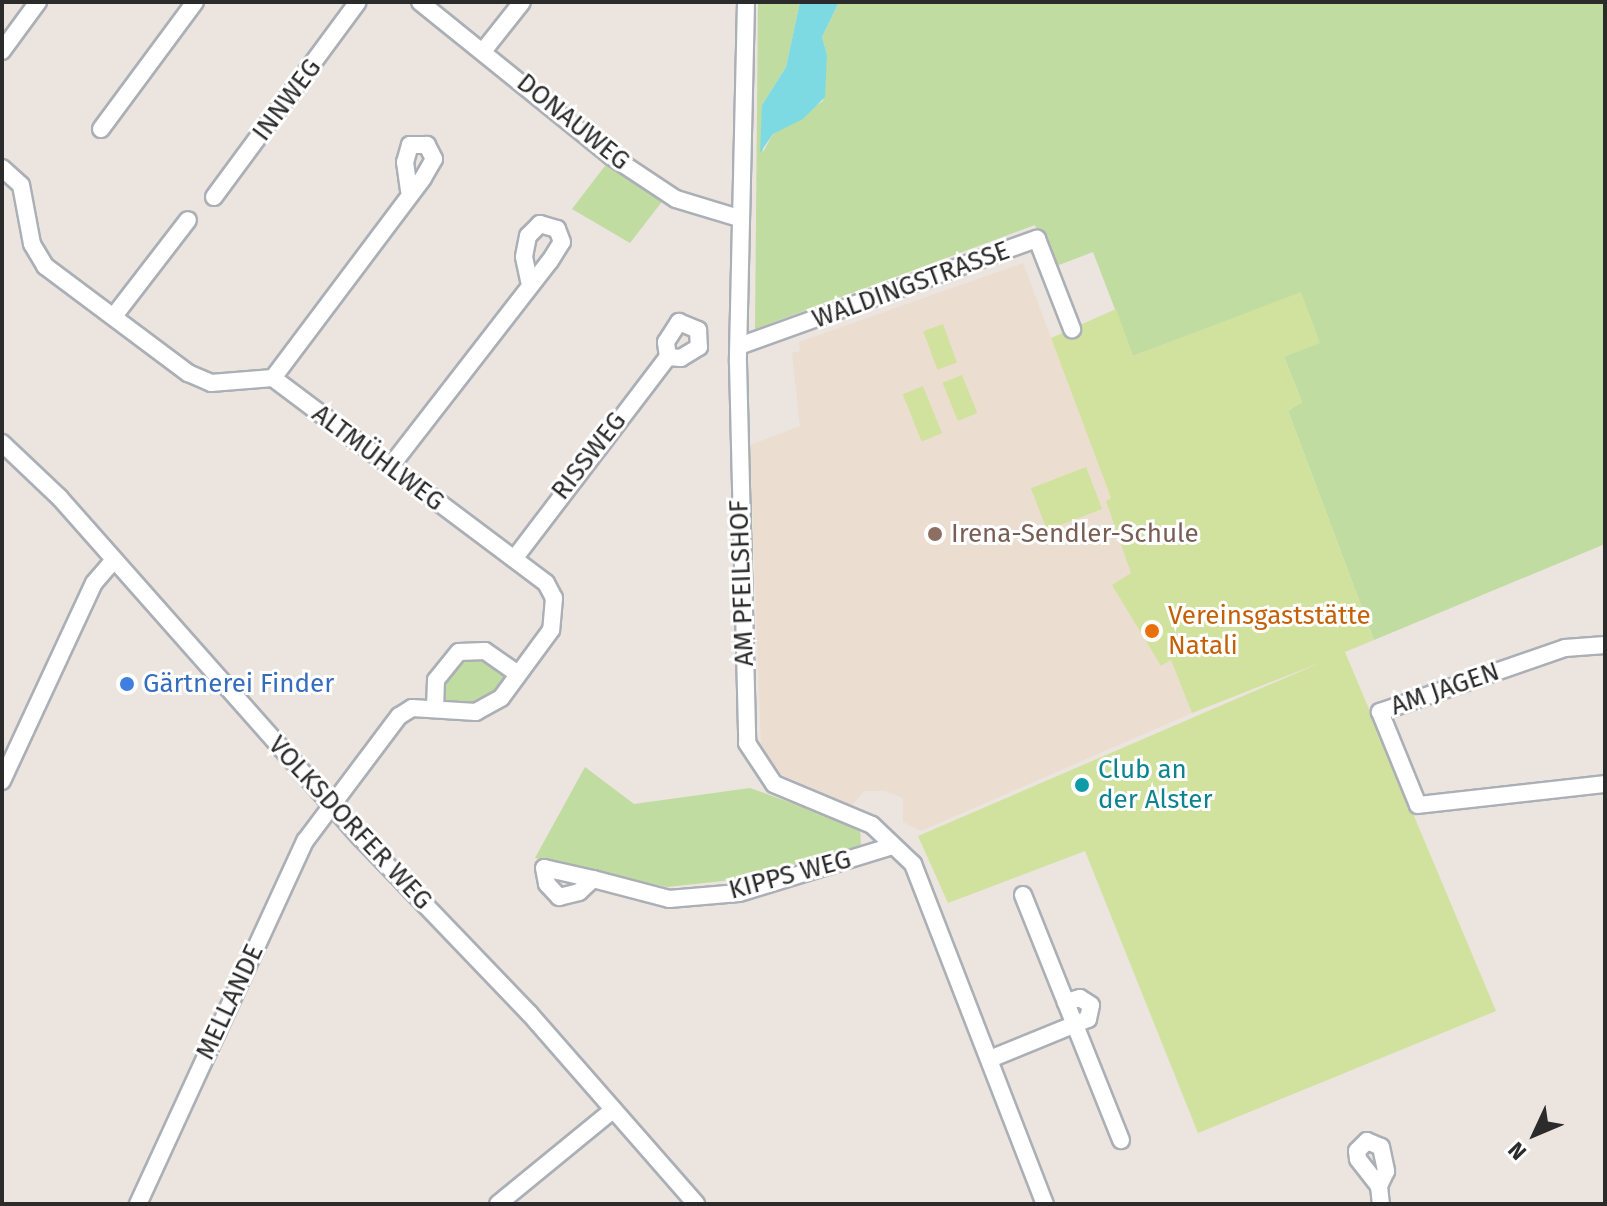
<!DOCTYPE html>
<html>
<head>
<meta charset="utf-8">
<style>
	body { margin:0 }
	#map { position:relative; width:1607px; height:1206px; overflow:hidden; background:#ebe4df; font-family:"Fira Sans",sans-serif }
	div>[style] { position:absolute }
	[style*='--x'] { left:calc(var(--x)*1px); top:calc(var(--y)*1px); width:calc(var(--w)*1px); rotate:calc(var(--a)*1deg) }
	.education>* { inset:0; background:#ebded0 }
	.green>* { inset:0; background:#c0dca1 }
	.pitch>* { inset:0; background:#d1e29e; transform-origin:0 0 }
	.water>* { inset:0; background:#7ddae3 }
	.roads { filter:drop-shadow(2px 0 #abafb6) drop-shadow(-2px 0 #abafb6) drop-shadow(0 2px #abafb6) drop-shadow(0 -2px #abafb6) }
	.minor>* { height:16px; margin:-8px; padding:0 8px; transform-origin:8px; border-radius:8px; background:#fff }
	.dots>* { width:22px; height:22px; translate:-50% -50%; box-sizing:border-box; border:4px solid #fff; border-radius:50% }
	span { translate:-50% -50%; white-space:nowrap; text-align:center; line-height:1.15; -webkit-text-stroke:6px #fff; paint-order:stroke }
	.street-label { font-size:26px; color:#2b2b2b }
	.education-label { font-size:26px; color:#785e54 }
	.left { translate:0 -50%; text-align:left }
	.food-label { font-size:26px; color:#c56008 }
	.shop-label { font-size:26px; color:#366cbe }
	.culture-label { font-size:26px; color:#0d838f }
	.frame { position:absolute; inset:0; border:4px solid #2b2b2b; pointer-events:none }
	.north { position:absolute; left:1495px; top:1094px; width:80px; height:80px; -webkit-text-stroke:6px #fff; paint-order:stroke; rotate:226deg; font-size:22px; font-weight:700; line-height:32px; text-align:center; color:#2b2b2b }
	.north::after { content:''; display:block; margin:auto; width:28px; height:36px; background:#2b2b2b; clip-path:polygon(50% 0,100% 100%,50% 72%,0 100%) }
</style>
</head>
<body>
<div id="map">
	<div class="education">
		<i style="clip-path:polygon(1023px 263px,1111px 498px,1132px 574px,1113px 585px,1161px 666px,1171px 660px,1192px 713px,921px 831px,903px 822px,903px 798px,885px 791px,864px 791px,851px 806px,780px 774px,761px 747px,750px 445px,800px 426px,792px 353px,800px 351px,799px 342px)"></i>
	</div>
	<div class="green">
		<i style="clip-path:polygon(758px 2px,800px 2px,786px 67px,762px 105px,763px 152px,773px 134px,823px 101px,827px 55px,822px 37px,839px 2px,1605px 2px,1605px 544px,1374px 640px,1288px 411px,1302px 402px,1284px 357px,1301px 293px,1133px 356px,1093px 252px,1051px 268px,1035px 225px,755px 329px)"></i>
		<i style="clip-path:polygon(608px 162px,664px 199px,630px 243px,572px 209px)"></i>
		<i style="clip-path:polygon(478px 656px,509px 678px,479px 703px,441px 702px,442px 682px,461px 658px)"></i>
		<i style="clip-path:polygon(585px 767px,634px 804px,750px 788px,860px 828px,861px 847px,741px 879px,667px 887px,535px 858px)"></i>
	</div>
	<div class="pitch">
		<i style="clip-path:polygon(1301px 292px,1320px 343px,1284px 357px,1302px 402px,1288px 411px,1374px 640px,1345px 652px,1496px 1011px,1198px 1133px,1085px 851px,948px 903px,918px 836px,1322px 662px,1192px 713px,1171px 660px,1161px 666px,1112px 585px,1131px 573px,1106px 501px,1111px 498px,1051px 338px,1116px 309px,1133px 356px)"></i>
		<i style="left:943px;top:324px;width:41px;height:21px;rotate:70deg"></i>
		<i style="left:962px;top:375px;width:41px;height:21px;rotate:68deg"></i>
		<i style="left:923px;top:386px;width:51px;height:22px;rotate:68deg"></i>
		<i style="left:1086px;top:467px;width:45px;height:59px;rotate:69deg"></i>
	</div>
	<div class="water">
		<i style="clip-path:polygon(800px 2px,839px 2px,822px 37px,827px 55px,825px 97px,803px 119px,773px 134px,760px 153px,762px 105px,786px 67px)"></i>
	</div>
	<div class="roads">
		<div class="minor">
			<i style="--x:420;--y:2;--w:245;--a:38.9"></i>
			<i style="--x:611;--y:156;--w:78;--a:33.5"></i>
			<i style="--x:676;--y:199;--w:66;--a:16.8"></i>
			<i style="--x:746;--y:2;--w:361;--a:91.3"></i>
			<i style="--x:738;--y:363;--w:380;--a:88.6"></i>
			<i style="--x:747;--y:743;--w:49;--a:56.6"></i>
			<i style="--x:774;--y:784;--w:106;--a:22.7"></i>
			<i style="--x:872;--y:825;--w:57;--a:43.6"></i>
			<i style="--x:913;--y:864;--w:365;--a:68.8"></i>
			<i style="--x:484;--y:50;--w:61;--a:-51.6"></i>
			<i style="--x:2;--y:51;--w:61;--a:-53.7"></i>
			<i style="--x:101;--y:129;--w:158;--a:-53.5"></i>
			<i style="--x:2;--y:168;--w:25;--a:42"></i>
			<i style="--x:21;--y:185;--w:60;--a:79.4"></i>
			<i style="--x:32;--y:244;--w:26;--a:59"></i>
			<i style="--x:45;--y:266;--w:179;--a:36.8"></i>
			<i style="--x:188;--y:373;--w:25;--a:23"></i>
			<i style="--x:211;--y:383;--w:62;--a:-4.6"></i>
			<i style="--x:273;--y:378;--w:341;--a:36.9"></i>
			<i style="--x:546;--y:583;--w:17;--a:62"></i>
			<i style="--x:554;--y:598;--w:32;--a:95"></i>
			<i style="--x:551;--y:630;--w:84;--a:126.3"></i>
			<i style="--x:501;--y:698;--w:29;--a:151"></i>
			<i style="--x:476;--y:712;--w:64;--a:-176.4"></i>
			<i style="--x:412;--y:708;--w:15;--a:148"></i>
			<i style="--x:399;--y:716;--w:156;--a:126.9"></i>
			<i style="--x:305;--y:841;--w:400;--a:114.7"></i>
			<i style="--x:214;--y:197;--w:242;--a:-53.6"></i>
			<i style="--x:114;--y:316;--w:121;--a:-52.4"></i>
			<i style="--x:739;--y:346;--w:317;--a:-19.8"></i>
			<i style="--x:1037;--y:239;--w:97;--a:68.7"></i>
			<i style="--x:273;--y:378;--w:250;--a:-53.1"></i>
			<i style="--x:423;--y:178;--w:22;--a:-60"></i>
			<i style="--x:434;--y:159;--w:16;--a:-117"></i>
			<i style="--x:427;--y:145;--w:17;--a:180"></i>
			<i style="--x:410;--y:145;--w:18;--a:106"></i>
			<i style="--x:405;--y:162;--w:29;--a:82"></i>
			<i style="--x:2;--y:443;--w:79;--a:43.5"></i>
			<i style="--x:59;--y:497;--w:456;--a:48.5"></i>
			<i style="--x:361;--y:838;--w:243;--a:46.2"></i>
			<i style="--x:529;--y:1013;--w:254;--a:48.8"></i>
			<i style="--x:390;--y:467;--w:261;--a:-52.2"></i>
			<i style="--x:550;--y:261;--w:22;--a:-58"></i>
			<i style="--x:562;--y:242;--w:14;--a:-111"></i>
			<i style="--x:557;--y:229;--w:18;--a:-164"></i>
			<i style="--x:540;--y:224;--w:17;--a:135"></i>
			<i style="--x:528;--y:236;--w:21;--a:101"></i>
			<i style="--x:524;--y:257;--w:25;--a:78"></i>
			<i style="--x:514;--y:559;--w:254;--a:-52.7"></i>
			<i style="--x:668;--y:357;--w:15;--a:-98"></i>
			<i style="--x:666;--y:342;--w:24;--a:-57"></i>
			<i style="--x:679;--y:322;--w:21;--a:23"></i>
			<i style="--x:698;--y:330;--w:17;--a:87"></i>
			<i style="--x:699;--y:347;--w:21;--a:149"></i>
			<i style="--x:681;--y:358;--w:13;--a:-176"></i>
			<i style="--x:1605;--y:645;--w:40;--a:175.7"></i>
			<i style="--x:1565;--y:648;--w:196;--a:160.9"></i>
			<i style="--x:1380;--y:712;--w:100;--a:67.8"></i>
			<i style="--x:1418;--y:805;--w:188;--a:-6.4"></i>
			<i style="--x:435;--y:709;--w:29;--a:-88"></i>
			<i style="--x:436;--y:680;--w:36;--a:-51"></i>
			<i style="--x:459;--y:652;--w:26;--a:-2"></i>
			<i style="--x:485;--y:651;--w:40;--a:34.9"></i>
			<i style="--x:2;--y:781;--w:218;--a:-65.1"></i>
			<i style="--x:94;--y:583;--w:30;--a:-49"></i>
			<i style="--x:593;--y:879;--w:50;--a:-167.3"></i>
			<i style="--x:544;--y:868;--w:16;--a:79"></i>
			<i style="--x:547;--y:884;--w:18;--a:47"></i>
			<i style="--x:559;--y:897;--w:21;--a:-14"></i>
			<i style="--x:579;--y:892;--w:19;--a:-43"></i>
			<i style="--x:593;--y:879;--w:79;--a:14.7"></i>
			<i style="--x:669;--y:899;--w:70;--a:-4.9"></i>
			<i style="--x:739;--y:893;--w:161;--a:-17"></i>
			<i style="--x:1023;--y:895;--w:264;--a:68.2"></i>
			<i style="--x:990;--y:1059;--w:106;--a:-22.2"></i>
			<i style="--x:1088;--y:1019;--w:14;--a:-78"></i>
			<i style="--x:1091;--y:1005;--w:13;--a:-148"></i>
			<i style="--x:1080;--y:998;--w:15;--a:164"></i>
			<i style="--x:1379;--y:1186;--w:34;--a:-128"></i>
			<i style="--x:1358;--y:1159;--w:8;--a:-97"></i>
			<i style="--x:1357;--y:1151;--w:14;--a:-45"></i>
			<i style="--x:1367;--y:1141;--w:15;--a:23"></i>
			<i style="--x:1381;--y:1147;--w:25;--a:78"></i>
			<i style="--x:1386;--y:1171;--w:17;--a:115"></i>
			<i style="--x:1379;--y:1186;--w:18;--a:84"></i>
			<i style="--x:498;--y:1204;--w:149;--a:-39.3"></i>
		</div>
	</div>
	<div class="dots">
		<i style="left:935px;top:534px;background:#8d6e63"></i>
		<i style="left:1152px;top:631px;background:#e8710a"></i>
		<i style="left:127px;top:684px;background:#3f7fe0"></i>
		<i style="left:1082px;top:785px;background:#0f9aa8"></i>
	</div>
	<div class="street-label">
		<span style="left:287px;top:100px;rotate:-53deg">INNWEG</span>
		<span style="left:573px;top:122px;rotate:39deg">DONAUWEG</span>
		<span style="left:911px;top:285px;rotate:-20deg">WALDINGSTRASSE</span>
		<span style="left:589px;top:456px;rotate:-52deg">RISSWEG</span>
		<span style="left:378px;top:458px;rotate:37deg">ALTMÜHLWEG</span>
		<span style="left:742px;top:583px;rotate:-92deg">AM PFEILSHOF</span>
		<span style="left:1445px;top:689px;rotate:-19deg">AM JAGEN</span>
		<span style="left:350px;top:823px;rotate:47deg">VOLKSDORFER WEG</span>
		<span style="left:790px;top:875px;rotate:-15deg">KIPPS WEG</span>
		<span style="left:230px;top:1002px;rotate:-65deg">MELLANDE</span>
	</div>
	<div class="education-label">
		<span class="left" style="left:951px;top:534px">Irena-Sendler-Schule</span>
	</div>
	<div class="food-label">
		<span class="left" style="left:1168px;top:631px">Vereinsgaststätte<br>Natali</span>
	</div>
	<div class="shop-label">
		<span class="left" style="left:143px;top:684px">Gärtnerei Finder</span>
	</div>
	<div class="culture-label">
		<span class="left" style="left:1098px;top:785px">Club an<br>der Alster</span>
	</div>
	<div class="frame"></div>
	<div class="north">N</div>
</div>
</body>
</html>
